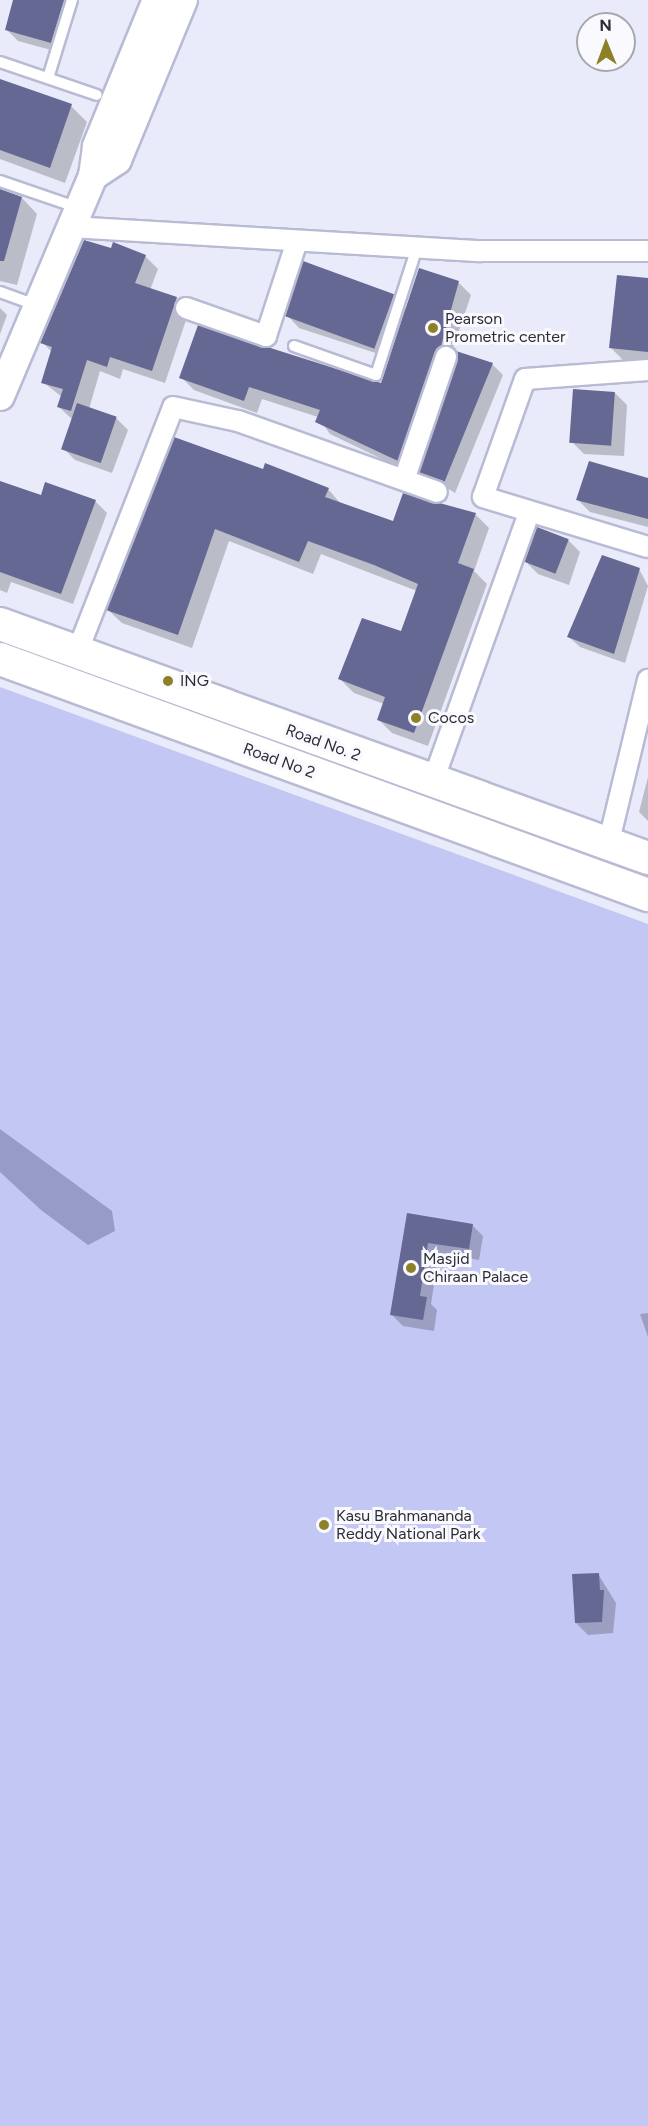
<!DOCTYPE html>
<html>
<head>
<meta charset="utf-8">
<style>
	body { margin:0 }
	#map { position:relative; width:648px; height:2126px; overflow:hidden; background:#e9ebfb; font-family:Figtree,sans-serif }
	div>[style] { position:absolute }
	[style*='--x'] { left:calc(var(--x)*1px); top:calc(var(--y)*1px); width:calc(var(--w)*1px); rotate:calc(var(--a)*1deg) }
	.green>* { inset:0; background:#c3c7f3 }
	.water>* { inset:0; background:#979bc8 }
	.shadow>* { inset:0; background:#0003 }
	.building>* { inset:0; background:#656892; transform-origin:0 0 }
	.roads { filter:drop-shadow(2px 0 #b8bbd3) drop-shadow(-2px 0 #b8bbd3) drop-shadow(0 2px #b8bbd3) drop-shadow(0 -2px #b8bbd3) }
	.lane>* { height:10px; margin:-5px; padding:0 5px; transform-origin:5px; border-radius:5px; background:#fff }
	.street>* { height:20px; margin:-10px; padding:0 10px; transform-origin:10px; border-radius:10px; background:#fff }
	.secondary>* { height:28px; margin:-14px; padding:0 14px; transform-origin:14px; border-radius:14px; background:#fff }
	.primary>* { height:32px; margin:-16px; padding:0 16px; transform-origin:16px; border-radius:16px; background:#fff }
	.dots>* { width:16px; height:16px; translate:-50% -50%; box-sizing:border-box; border:3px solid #f9f9fe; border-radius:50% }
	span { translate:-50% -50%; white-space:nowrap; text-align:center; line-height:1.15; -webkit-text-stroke:6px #f9f9fe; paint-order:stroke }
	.poi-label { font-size:16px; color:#2b2c35 }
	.left { translate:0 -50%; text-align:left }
	.street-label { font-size:16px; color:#2b2c35 }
	.north { position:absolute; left:576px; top:12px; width:60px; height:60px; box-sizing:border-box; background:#f9f9fe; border:2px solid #a7a7ae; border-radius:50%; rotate:359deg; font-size:16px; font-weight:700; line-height:24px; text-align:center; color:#2b2c35 }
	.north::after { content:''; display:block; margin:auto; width:21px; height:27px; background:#8d8027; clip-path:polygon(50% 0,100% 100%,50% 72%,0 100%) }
</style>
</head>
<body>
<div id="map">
	<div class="green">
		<i style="clip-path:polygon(0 687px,648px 924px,648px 2126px,0 2126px)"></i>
	</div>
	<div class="water">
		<i style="clip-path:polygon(0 1129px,112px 1211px,115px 1231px,88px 1245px,41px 1210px,0 1172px)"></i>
	</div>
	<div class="shadow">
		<i style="clip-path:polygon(15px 0,74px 0,77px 8px,62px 53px,18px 41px,7px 30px)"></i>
		<i style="clip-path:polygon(0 80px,71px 106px,87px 122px,65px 183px,0 159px)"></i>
		<i style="clip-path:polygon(0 191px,22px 198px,37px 214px,17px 285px,0 281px)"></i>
		<i style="clip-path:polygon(112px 250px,145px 256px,158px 269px,150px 290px,176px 298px,189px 311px,165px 383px,123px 369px,120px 379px,100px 371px,89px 409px,116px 418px,128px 430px,112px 473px,75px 460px,63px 448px,73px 420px,59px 407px,62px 397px,43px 382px,52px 352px,42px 342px)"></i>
		<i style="clip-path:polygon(648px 280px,648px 366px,627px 364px,611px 348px)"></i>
		<i style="clip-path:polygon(458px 282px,471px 295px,411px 473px,330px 434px,318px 417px,262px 399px,257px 413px,194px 390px,181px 377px,382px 385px,391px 358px,299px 328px,287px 315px,393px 296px,407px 310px)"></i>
		<i style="clip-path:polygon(0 308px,7px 315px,0 334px)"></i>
		<i style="clip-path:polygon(492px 364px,503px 375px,455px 493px,421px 472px)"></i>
		<i style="clip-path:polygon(615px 393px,627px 405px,624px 456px,584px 454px,572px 442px)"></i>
		<i style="clip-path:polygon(264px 471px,328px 489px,341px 504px,394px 523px,404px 495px,476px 515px,489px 528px,474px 571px,487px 584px,428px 746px,392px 733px,379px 720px,384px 704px,354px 693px,340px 679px,402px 633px,417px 591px,321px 554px,313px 574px,229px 541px,192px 648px,122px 623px,108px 610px)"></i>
		<i style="clip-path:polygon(648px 480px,648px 527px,590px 512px,578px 500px)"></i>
		<i style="clip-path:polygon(0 482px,42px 497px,46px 484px,96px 502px,107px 513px,73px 604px,11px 582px,7px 593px,0 590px)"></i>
		<i style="clip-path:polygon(568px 540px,580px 552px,569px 585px,538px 574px,526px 562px)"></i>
		<i style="clip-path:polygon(639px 569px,648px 586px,625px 663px,580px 647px,569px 637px)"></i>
		<i style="clip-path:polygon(648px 777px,648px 821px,639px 812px)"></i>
		<i style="clip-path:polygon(408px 1215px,472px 1225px,483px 1236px,479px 1260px,439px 1253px,431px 1304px,437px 1310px,434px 1331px,403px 1326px,392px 1315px)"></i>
		<i style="clip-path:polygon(648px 1313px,648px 1337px,640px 1314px)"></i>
		<i style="clip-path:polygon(598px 1574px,616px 1603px,613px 1633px,588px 1635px,576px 1623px)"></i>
	</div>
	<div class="building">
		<i style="clip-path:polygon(13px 0,64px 0,51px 43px,5px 30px)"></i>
		<i style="clip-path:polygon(0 79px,72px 104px,50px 168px,0 150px)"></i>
		<i style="clip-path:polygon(0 189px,22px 197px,4px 261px,0 261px)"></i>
		<i style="clip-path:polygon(84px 240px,111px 248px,113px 242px,146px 255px,135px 283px,177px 297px,152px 371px,110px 357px,107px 367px,87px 360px,71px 411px,57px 407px,63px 389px,41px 383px,52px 347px,40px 343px)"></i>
		<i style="left:303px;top:261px;width:97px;height:58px;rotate:20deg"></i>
		<i style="clip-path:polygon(419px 268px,459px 281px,441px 346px,398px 461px,315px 422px,320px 410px,249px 387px,244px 401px,179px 378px,198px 325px,381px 383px)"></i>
		<i style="clip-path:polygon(617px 275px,648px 278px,648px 352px,609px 348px)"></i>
		<i style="clip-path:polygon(456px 351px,493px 363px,444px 483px,419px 473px)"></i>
		<i style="left:573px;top:389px;width:42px;height:54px;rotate:4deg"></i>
		<i style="left:77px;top:403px;width:42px;height:49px;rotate:19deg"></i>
		<i style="clip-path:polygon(174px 437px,263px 469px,265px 463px,329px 488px,325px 497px,393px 521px,403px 493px,476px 513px,458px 563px,474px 569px,414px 733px,377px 720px,385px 697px,338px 679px,362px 618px,401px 631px,418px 584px,374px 565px,308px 541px,299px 562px,215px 529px,178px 635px,106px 610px)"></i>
		<i style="clip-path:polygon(589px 461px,648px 478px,648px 519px,576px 500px)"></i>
		<i style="clip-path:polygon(0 481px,41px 495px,45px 482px,96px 500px,61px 594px,0 572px)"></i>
		<i style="left:537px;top:527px;width:34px;height:37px;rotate:21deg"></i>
		<i style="clip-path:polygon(602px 555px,640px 568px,614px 654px,567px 637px)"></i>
		<i style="clip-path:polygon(407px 1213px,473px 1224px,469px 1249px,428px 1243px,420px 1296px,427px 1297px,423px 1320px,390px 1315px)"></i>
		<i style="clip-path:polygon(599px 1573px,600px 1590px,604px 1590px,602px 1622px,575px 1623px,572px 1574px)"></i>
	</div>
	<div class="roads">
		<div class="lane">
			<i style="--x:0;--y:62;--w:102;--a:18.8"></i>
			<i style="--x:48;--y:78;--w:82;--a:-72.9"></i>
			<i style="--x:0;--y:181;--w:83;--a:18.9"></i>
			<i style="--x:0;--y:292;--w:38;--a:20"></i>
			<i style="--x:294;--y:346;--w:87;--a:19.5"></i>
			<i style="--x:376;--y:375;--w:134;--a:-72.2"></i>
		</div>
		<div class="street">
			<i style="--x:71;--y:227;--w:410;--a:3.4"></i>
			<i style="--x:480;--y:251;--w:168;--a:0"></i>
			<i style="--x:186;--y:308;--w:85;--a:19.3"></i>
			<i style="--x:266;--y:336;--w:100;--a:-71.9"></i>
			<i style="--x:648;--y:370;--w:123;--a:175.8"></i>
			<i style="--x:525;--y:379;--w:125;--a:109.6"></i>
			<i style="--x:483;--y:497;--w:172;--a:16.9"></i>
			<i style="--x:405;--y:477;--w:127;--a:-71.1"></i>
			<i style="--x:76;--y:655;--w:266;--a:-68.6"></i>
			<i style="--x:173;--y:407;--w:66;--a:12.2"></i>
			<i style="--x:238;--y:421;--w:211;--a:19.6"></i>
			<i style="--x:433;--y:781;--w:285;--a:-70.3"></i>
			<i style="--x:608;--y:845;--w:170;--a:-76.4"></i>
		</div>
		<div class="secondary">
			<i style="--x:93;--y:176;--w:29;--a:-34"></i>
			<i style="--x:117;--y:160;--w:173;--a:-67.6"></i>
			<i style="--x:0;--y:396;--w:239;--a:-67.1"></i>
			<i style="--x:93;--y:176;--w:30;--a:-82"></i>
			<i style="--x:97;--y:146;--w:158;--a:-67.7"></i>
		</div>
		<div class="primary">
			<i style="--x:0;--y:624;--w:689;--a:19.86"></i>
			<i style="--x:0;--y:659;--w:690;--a:20.01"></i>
		</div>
	</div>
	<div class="dots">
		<i style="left:433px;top:328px;background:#8d8027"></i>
		<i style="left:168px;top:681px;background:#8d8027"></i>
		<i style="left:416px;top:718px;background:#8d8027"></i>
		<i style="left:411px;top:1268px;background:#8d8027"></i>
		<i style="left:324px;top:1525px;background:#8d8027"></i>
	</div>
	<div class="poi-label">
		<span class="left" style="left:445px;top:328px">Pearson<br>Prometric center</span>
		<span class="left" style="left:180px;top:681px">ING</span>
		<span class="left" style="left:428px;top:718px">Cocos</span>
		<span class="left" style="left:423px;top:1268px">Masjid<br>Chiraan Palace</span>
		<span class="left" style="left:336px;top:1525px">Kasu Brahmananda<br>Reddy National Park</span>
	</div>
	<div class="street-label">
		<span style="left:323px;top:743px;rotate:20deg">Road No. 2</span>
		<span style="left:279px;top:761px;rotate:20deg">Road No 2</span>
	</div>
	<div class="north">N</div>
</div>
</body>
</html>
